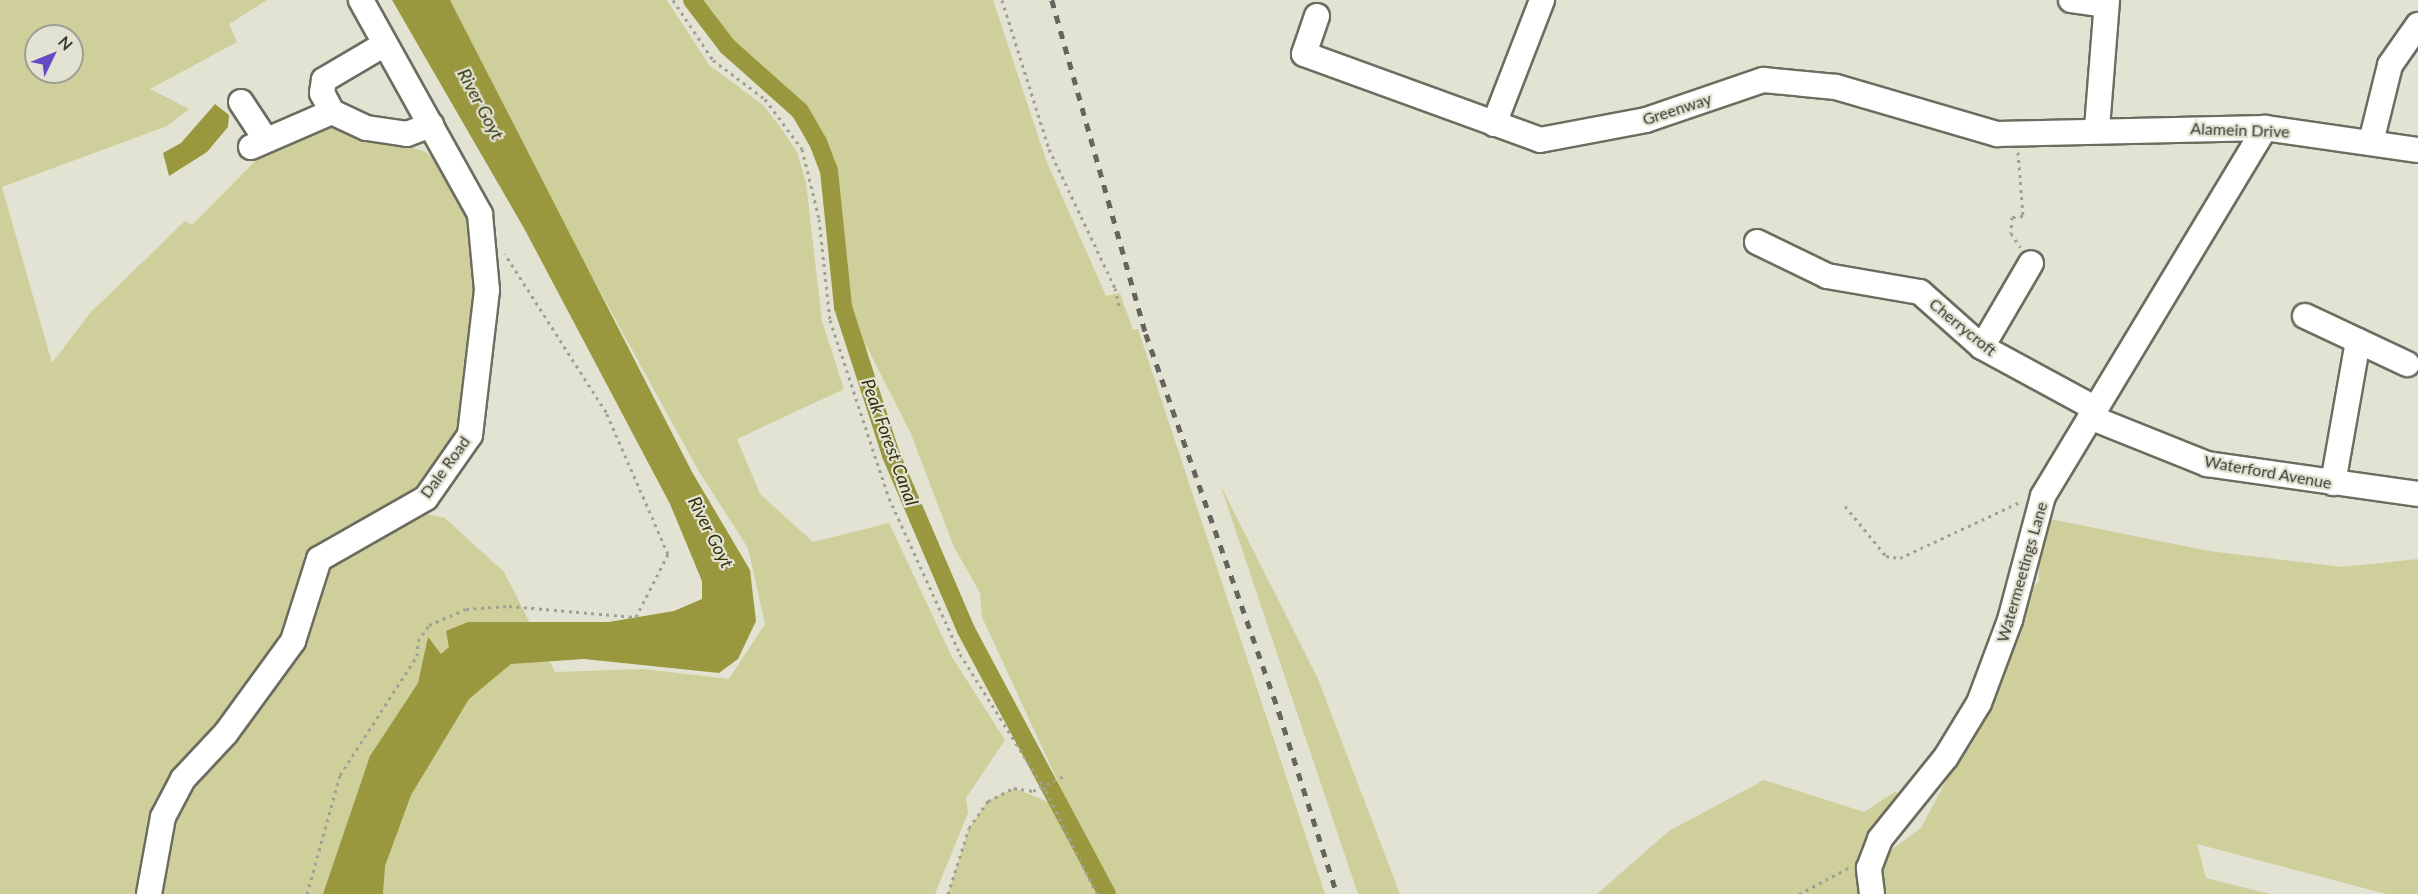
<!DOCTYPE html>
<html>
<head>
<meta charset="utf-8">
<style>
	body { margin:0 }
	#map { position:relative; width:2418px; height:894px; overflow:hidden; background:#e3e3d3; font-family:Lato,sans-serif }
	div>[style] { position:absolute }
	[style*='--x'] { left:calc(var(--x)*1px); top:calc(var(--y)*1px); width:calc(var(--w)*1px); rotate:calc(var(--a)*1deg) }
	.green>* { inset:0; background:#cecf9b }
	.water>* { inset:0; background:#9a983e }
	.canal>* { height:18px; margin:-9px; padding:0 9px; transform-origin:9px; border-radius:9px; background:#9a983e }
	.path>* { height:3px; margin-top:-1.5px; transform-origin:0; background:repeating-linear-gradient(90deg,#a0a094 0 3px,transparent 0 7.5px) }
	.roads { filter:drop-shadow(2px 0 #6c6d5f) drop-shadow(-2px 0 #6c6d5f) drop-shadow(0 2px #6c6d5f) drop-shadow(0 -2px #6c6d5f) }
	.minor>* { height:24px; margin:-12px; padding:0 12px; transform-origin:12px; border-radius:12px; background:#fff }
	.rail>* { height:4.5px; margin-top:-2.25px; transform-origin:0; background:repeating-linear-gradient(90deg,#65655d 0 8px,transparent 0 16px) }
	.path-bridge>* { height:3px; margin-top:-1.5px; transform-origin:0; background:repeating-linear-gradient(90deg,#a0a094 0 3px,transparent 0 7.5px) }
	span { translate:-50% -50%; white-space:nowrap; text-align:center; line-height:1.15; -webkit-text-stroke:4.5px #e3e3d3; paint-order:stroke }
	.street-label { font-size:16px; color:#393933 }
	.water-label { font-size:18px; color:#33320b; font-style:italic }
	.north { position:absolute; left:24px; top:24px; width:60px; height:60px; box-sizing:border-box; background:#e3e3d3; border:2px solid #9f9f93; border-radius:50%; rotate:47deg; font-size:16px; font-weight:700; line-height:24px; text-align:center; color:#393933 }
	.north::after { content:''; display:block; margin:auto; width:21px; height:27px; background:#644ac3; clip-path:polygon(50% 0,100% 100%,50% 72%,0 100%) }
</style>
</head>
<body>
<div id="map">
	<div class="green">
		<i style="clip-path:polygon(evenodd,0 0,267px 0,229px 24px,237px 42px,150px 89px,189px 109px,167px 126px,2px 187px,52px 363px,90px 313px,185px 221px,192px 225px,267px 149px,330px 122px,426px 152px,444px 169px,470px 216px,479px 251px,462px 434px,418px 494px,303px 556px,319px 559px,407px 510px,445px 518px,504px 572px,555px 672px,644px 669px,729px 679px,765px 624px,748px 548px,698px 470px,584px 262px,450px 0,667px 0,709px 65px,763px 105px,781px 128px,797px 152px,806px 183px,822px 321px,844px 389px,737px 439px,760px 494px,813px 542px,889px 523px,952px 657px,1005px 740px,966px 798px,968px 813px,935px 894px,0 894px,0 0,36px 36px,72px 36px,72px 72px,36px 72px,36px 36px)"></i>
		<i style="clip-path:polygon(692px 0,993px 0,1046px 160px,1106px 296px,1120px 293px,1133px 330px,1138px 329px,1325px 894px,948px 894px,969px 828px,988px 801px,1014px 788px,1060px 807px,1052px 786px,1059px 784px,982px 617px,980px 593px,954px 547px,911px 434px,867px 347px,855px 349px,843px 307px,829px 171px,818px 142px,800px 111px,727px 46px)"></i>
		<i style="clip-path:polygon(1220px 484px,1318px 679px,1400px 894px,1358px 894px)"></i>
		<i style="clip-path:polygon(2050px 519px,2209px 551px,2342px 567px,2418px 559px,2418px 894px,2386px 894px,2197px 844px,2206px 878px,2270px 894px,1881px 894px,1879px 867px,1884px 855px,1921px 828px,1991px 696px,2028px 594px,2039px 581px,2039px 545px)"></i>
		<i style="clip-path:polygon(1764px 780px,1864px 812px,1896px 791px,1904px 804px,1856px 859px,1861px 894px,1597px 894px,1669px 831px)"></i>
	</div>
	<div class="water">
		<i style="clip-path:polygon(392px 0,450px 0,692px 472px,750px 570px,756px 621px,738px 659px,719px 673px,584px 659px,511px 664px,469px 699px,411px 795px,385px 866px,383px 894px,323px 894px,370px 756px,418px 683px,428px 637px,441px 654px,449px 647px,446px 631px,468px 622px,609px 622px,674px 611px,702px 599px,702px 581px,670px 504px,525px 230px)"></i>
		<i style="clip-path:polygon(215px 104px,229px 115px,228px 127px,207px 152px,169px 176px,163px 153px,181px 143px)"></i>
	</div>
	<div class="canal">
		<i style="--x:692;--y:0;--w:58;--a:52.7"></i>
		<i style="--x:727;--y:46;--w:98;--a:41.7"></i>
		<i style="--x:800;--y:111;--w:36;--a:60"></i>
		<i style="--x:818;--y:142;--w:31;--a:69"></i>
		<i style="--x:829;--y:171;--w:137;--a:84.1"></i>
		<i style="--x:843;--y:307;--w:156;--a:72"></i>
		<i style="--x:891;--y:455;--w:190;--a:66.8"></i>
		<i style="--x:966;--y:630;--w:299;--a:61.9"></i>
	</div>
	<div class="path">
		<i style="--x:673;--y:0;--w:72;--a:56.3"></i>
		<i style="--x:713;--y:60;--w:65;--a:36.9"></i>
		<i style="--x:765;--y:99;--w:62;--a:53.5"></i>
		<i style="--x:802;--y:149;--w:72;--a:76.3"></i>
		<i style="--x:819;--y:219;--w:102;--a:83.8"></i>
		<i style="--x:830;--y:320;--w:188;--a:71.7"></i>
		<i style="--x:889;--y:498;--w:171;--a:65.5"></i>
		<i style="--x:960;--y:654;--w:162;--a:57.9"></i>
		<i style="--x:1046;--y:791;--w:115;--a:63.7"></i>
		<i style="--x:1002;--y:0;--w:156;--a:72.5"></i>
		<i style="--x:1049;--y:149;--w:154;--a:64.6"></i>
		<i style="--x:1115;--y:288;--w:23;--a:77"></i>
		<i style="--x:2018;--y:152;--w:64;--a:85.5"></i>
		<i style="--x:2023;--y:216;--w:11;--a:175"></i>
		<i style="--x:2012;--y:217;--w:16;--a:94"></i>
		<i style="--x:2011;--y:233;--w:17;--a:57"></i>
		<i style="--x:1845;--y:506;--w:65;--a:50.6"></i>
		<i style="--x:1886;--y:556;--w:14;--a:8"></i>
		<i style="--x:1900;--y:558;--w:132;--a:-25"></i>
		<i style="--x:307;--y:894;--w:123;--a:-74.5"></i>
		<i style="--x:340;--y:775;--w:142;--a:-57.1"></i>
		<i style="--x:417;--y:656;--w:15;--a:-86"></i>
		<i style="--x:418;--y:641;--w:19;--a:-55"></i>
		<i style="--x:429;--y:625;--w:40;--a:-23.4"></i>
		<i style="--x:466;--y:609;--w:43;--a:-4"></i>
		<i style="--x:509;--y:606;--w:127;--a:5"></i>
		<i style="--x:636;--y:617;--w:71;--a:-63.1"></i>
		<i style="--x:668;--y:554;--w:155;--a:-113.6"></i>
		<i style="--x:606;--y:412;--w:188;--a:-122.6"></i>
		<i style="--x:948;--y:894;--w:69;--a:-72.3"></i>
		<i style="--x:969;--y:828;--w:33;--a:-55"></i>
		<i style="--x:988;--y:801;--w:29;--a:-27"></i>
		<i style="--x:1014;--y:788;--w:19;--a:9"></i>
		<i style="--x:1799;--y:894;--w:58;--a:-27.9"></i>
	</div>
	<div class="roads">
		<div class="minor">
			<i style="--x:2071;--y:0;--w:35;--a:8"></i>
			<i style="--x:1317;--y:16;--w:40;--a:108.9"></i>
			<i style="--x:1304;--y:54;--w:251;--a:20"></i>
			<i style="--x:1540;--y:140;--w:108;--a:-10.7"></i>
			<i style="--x:1646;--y:120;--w:124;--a:-18.9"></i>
			<i style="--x:1763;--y:80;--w:73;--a:5.5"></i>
			<i style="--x:1836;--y:87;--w:168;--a:16.3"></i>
			<i style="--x:1997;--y:134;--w:268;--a:-1.3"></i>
			<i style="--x:2265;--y:128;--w:155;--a:8.2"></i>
			<i style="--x:385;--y:44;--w:71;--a:149.5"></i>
			<i style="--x:324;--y:80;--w:13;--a:99"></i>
			<i style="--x:322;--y:93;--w:21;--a:62"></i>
			<i style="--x:332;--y:112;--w:38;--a:25"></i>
			<i style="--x:367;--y:128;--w:40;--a:8.5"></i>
			<i style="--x:407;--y:134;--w:26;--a:-21"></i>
			<i style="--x:241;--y:102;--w:45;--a:56.7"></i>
			<i style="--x:1494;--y:124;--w:133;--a:-68.8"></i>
			<i style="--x:2097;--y:128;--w:128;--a:-85.5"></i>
			<i style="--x:2371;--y:142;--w:79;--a:-76.1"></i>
			<i style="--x:2390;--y:65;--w:49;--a:-55"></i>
			<i style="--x:251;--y:147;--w:88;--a:-23.4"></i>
			<i style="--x:1757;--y:242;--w:78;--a:25.9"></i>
			<i style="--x:1827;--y:276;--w:94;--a:9.8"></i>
			<i style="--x:1920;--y:292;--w:83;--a:41.6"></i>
			<i style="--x:1982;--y:347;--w:130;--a:28.5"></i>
			<i style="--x:2305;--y:316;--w:113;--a:25.2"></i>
			<i style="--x:1982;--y:347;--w:97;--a:-59.7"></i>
			<i style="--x:2090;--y:417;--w:126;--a:21.9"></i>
			<i style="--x:2207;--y:464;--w:213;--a:8.1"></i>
			<i style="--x:2333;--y:483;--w:144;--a:-80"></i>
			<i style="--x:149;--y:894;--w:78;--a:-79.7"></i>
			<i style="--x:163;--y:817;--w:43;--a:-62.2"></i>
			<i style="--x:183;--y:779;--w:63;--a:-46.9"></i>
			<i style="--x:226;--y:733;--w:114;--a:-53.9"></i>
			<i style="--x:293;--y:641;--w:86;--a:-72.4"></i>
			<i style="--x:319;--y:559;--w:123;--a:-29.7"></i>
			<i style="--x:426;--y:498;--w:77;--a:-55.1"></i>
			<i style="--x:470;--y:435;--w:146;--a:-83.3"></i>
			<i style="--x:487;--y:290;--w:76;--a:-95.3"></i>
			<i style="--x:480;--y:214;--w:245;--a:-119.1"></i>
			<i style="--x:1872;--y:894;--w:26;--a:-97"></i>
			<i style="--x:1869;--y:868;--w:31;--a:-69"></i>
			<i style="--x:1880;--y:839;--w:105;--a:-51.2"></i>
			<i style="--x:1946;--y:757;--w:63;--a:-58.6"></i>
			<i style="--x:1979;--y:703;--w:89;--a:-69.5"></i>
			<i style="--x:2010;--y:620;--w:128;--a:-75.1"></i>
			<i style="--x:2043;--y:496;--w:430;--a:-58.9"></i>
		</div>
	</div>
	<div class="rail">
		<i style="--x:1052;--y:0;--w:347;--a:74.3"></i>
		<i style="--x:1146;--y:334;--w:401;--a:70.6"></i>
		<i style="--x:1279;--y:712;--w:191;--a:72.3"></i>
	</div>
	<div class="path-bridge">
		<i style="--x:1033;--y:791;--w:37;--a:-26"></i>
	</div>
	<div class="street-label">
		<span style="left:1677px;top:109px;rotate:-18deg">Greenway</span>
		<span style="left:2240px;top:130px;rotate:2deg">Alamein Drive</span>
		<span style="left:1963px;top:327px;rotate:39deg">Cherrycroft</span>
		<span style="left:445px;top:467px;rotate:-54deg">Dale Road</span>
		<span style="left:2268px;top:472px;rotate:10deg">Waterford Avenue</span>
		<span style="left:2022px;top:572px;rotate:-74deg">Watermeetings Lane</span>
	</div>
	<div class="water-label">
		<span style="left:481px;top:104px;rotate:62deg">River Goyt</span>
		<span style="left:890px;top:442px;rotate:70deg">Peak Forest Canal</span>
		<span style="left:711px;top:532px;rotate:63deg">River Goyt</span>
	</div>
	<div class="north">N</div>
</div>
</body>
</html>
